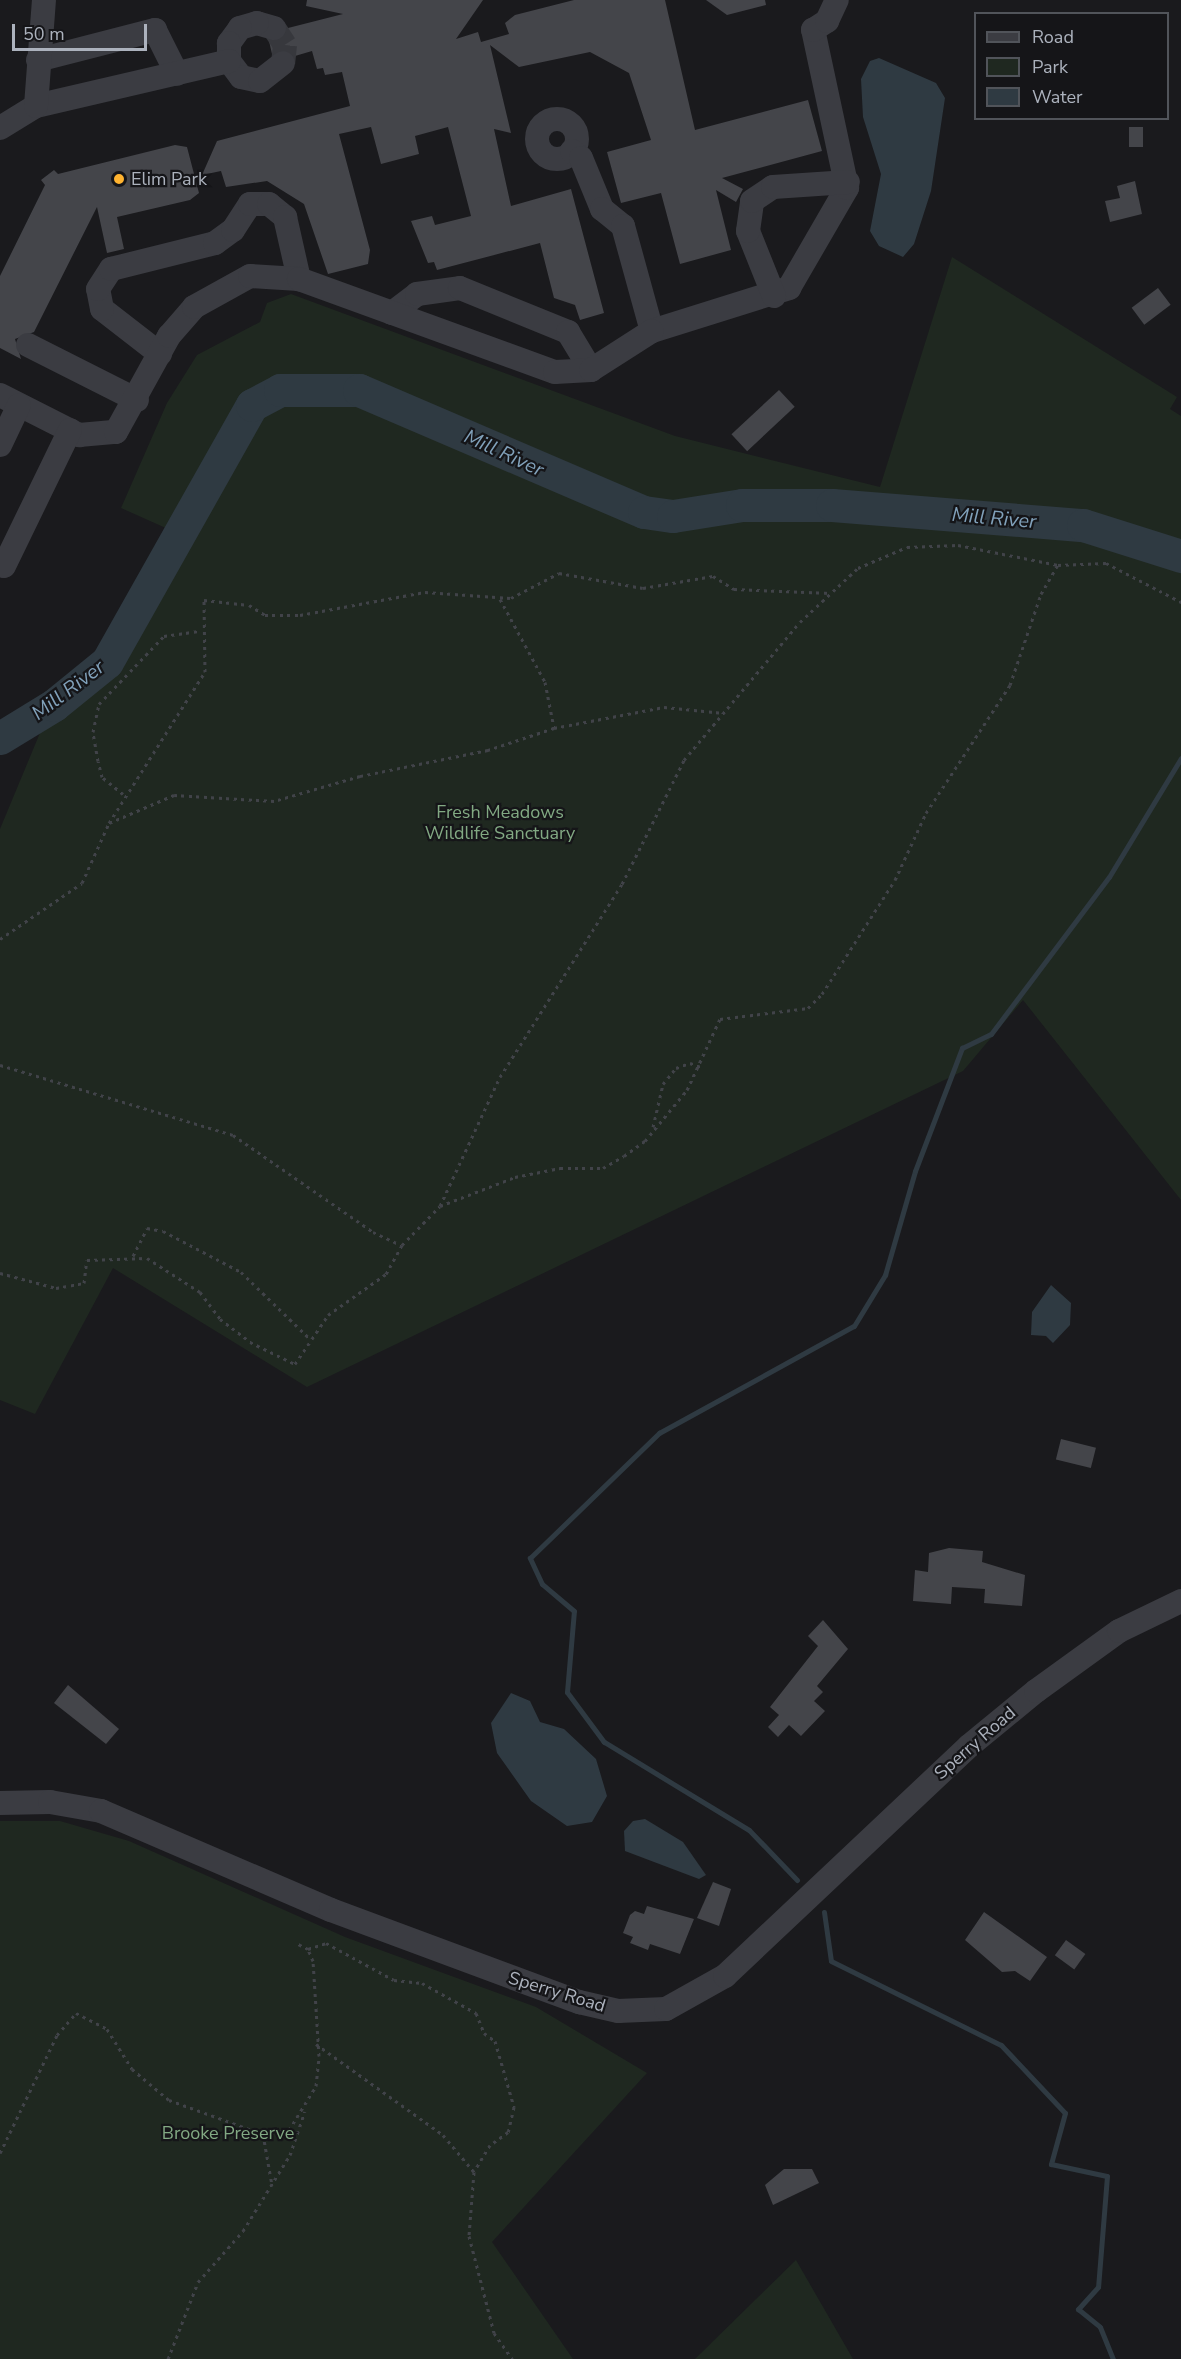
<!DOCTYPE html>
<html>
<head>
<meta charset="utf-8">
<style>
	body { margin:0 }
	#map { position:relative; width:1181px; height:2359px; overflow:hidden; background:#1a1a1d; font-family:"Nunito Sans",sans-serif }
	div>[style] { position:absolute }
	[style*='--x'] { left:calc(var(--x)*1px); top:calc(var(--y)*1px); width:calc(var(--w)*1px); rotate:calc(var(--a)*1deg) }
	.green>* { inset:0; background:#1f2820 }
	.water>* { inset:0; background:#2f3a42 }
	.stream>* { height:5px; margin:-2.5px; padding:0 2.5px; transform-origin:2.5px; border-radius:2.5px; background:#2f3a42 }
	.river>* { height:33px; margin:-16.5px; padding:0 16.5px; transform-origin:16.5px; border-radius:16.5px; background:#2f3a42 }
	.building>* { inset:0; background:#44454a; transform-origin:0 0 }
	.minor-tunnel>* { height:24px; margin-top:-12px; transform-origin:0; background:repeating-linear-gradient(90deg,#37383d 0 24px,transparent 0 36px) }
	.path>* { height:3px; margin-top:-1.5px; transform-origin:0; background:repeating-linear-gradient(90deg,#414349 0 3px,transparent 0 7.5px) }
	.minor>* { height:24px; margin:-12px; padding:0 12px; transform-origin:12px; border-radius:12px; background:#3b3c42 }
	.minor>.ring { margin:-12px; padding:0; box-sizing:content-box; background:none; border:24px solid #3b3c42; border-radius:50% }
	.dots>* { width:16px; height:16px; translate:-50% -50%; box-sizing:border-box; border:3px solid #151518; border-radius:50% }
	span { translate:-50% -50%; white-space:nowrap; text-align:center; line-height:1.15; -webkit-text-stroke:4.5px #151518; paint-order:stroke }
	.poi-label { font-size:18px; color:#acb2bd }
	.left { translate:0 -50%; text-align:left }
	.park-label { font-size:18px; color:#82a983 }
	.street-label { font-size:18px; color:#acb2bd }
	.water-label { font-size:20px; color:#81a1ba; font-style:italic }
	.legend { position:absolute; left:974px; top:12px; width:195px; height:108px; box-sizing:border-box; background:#151518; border:2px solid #51545a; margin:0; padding:8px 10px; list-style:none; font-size:18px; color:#acb2bd }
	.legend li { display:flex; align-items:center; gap:12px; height:30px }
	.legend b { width:30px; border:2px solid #51545a }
	.scale { position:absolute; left:12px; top:24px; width:135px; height:27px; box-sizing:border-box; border:3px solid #acb2bd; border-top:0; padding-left:8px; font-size:18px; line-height:21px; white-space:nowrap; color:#acb2bd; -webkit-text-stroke:4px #151518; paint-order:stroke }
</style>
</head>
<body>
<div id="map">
	<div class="green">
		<i style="clip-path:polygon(952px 257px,1177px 397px,1170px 409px,1181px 416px,1181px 1200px,1023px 1000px,963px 1071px,307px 1387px,113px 1268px,35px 1414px,0 1400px,0 829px,57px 692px,123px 627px,177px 533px,121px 508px,167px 403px,197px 355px,260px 322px,267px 303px,291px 294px,675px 436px,880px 487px)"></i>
		<i style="clip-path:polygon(0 1821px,60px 1821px,129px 1841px,345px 1937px,536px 2007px,647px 2073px,492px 2242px,573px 2359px,0 2359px)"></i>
		<i style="clip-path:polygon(796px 2260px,853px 2359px,695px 2359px)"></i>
	</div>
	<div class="water">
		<i style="clip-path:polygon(879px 58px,936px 83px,945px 98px,931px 191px,914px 244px,903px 257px,879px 246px,870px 231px,881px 174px,863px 117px,861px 79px,870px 61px)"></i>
		<i style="clip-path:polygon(1051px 1285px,1071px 1303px,1070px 1325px,1053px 1343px,1046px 1336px,1031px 1335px,1032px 1312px)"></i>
		<i style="clip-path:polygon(511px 1693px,530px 1701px,540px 1722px,564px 1729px,596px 1759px,607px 1796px,592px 1822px,567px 1826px,531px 1801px,497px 1753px,491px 1723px)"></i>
		<i style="clip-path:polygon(645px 1819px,683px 1842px,706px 1875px,699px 1879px,625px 1851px,624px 1831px,633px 1821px)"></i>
	</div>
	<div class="stream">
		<i style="--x:797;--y:1880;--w:69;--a:-133.8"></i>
		<i style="--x:749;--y:1830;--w:170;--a:-148.7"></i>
		<i style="--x:604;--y:1742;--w:62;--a:-126.5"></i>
		<i style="--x:567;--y:1692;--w:81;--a:-85.1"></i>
		<i style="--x:574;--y:1611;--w:42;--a:-139.8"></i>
		<i style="--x:542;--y:1584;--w:29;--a:-115"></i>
		<i style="--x:530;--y:1558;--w:180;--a:-44.1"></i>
		<i style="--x:659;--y:1433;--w:222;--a:-28.8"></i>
		<i style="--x:854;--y:1326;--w:60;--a:-58.7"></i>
		<i style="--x:885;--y:1275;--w:108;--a:-73.9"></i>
		<i style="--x:915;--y:1171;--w:132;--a:-69.1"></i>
		<i style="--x:962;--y:1048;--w:32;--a:-26"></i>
		<i style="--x:991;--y:1034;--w:196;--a:-53.1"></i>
		<i style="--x:1109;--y:877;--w:139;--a:-58.8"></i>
		<i style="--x:824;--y:1912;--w:49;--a:81.9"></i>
		<i style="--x:831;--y:1961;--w:190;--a:26.3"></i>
		<i style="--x:1001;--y:2045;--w:93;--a:46.7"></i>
		<i style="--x:1065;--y:2113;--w:53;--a:105.4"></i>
		<i style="--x:1051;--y:2164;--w:57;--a:12.1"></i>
		<i style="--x:1107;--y:2176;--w:111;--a:94.6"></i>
		<i style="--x:1098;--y:2287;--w:30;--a:132"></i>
		<i style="--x:1078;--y:2309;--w:28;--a:39"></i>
		<i style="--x:1100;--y:2327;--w:35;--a:68"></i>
	</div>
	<div class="river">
		<i style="--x:0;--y:738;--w:63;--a:-31.4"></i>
		<i style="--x:54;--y:705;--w:68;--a:-39.1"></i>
		<i style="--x:107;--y:662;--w:295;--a:-60.6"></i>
		<i style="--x:252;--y:405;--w:32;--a:-28"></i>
		<i style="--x:280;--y:390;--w:79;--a:0"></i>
		<i style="--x:359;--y:390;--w:310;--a:23.2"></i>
		<i style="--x:644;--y:512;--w:29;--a:8"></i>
		<i style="--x:673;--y:516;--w:70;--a:-9.1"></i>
		<i style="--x:742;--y:505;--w:90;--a:0"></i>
		<i style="--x:832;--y:505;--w:252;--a:4.6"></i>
		<i style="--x:1083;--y:525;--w:103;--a:17.6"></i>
	</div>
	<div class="building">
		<i style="clip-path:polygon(307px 0,483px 0,456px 39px,478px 32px,481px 42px,509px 34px,505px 23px,515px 15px,574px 0,665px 0,695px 130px,808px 100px,822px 151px,722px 178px,743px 189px,736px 202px,716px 190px,731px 250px,680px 264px,661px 193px,621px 203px,607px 152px,651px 140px,629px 73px,590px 52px,519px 67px,490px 45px,511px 133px,494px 129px,511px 206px,571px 189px,604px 313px,580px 320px,575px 305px,554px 298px,540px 243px,437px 270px,434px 262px,428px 263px,411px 221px,432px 216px,435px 225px,471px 216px,448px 127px,415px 136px,419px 154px,381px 164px,371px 127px,339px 134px,370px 250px,368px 264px,328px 274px,304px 204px,267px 181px,226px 187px,221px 171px,202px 175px,217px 141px,350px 106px,342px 72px,325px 75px,323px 68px,317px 69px,312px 51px,295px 56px,282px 49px,272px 54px,269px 41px,283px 39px,288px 28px,343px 14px,306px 6px)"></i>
		<i style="clip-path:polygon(706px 0,765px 0,766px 5px,727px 15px)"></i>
		<i style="left:1129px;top:127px;width:14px;height:20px"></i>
		<i style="clip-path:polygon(175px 145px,187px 147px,199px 193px,190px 200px,117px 217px,124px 249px,107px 253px,97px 207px,34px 332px,15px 339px,21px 359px,0 348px,0 276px,45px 185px,41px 180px,54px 170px,58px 174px)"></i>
		<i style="clip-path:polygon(1135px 181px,1142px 214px,1110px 222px,1105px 201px,1120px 198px,1117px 186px)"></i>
		<i style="left:1158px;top:288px;width:21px;height:33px;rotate:53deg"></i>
		<i style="left:779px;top:390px;width:23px;height:65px;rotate:47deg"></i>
		<i style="left:1061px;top:1439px;width:36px;height:21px;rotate:14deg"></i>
		<i style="clip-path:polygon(949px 1548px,983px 1551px,982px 1562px,1025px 1575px,1022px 1606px,984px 1603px,985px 1589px,952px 1587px,951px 1604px,913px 1601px,915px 1570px,928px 1572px,929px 1553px)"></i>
		<i style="clip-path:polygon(823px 1620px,848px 1649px,817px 1686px,823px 1692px,814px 1701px,825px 1711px,801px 1736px,789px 1725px,778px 1737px,768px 1727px,779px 1715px,770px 1707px,818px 1646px,808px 1636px)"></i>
		<i style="clip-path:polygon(68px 1685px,119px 1729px,106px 1744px,54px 1703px)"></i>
		<i style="clip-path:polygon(713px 1882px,731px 1889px,719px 1926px,697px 1918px)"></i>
		<i style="clip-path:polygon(647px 1906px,694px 1919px,680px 1954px,650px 1944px,648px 1950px,630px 1943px,633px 1937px,623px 1933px,630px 1915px,635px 1911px,644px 1914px)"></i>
		<i style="clip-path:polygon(984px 1912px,1047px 1957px,1030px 1981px,1015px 1971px,1002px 1972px,965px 1940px)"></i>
		<i style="left:1066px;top:1940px;width:24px;height:19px;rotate:36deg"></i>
		<i style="clip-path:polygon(784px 2169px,812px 2169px,819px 2183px,773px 2205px,765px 2185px)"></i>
	</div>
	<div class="minor-tunnel">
		<i style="--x:274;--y:28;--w:20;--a:57"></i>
		<i style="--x:285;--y:45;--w:18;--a:96"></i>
	</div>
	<div class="path">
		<i style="--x:500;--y:599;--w:94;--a:61.5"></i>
		<i style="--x:545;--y:682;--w:47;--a:78.9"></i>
		<i style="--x:554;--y:728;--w:70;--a:161.6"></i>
		<i style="--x:488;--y:750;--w:131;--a:168.5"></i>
		<i style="--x:360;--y:776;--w:90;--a:163.8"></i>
		<i style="--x:274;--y:801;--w:100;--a:-176.6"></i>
		<i style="--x:174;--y:795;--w:71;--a:156.7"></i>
		<i style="--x:109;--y:823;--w:179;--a:-57.6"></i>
		<i style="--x:205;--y:672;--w:72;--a:-90.8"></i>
		<i style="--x:204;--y:600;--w:45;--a:6.3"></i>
		<i style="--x:249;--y:605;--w:19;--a:32"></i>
		<i style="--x:265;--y:615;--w:35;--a:0"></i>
		<i style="--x:300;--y:615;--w:127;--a:-10.4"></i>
		<i style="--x:425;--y:592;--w:86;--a:4"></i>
		<i style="--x:511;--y:598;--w:54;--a:-27.5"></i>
		<i style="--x:559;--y:573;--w:85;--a:10.1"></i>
		<i style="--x:643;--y:588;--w:71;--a:-9.7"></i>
		<i style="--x:713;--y:576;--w:25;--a:32"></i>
		<i style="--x:734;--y:589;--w:97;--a:2.4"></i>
		<i style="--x:554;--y:728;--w:112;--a:-10.8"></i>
		<i style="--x:664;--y:707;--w:60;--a:5.7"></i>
		<i style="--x:123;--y:794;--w:27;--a:-141"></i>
		<i style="--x:102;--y:777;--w:16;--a:-104"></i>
		<i style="--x:98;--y:761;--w:29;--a:-100"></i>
		<i style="--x:93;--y:732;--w:29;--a:-78"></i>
		<i style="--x:99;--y:704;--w:94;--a:-46.3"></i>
		<i style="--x:164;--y:636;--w:37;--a:-8"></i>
		<i style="--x:0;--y:939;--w:99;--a:-34.3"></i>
		<i style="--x:82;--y:883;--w:66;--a:-65.8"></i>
		<i style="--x:0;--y:1065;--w:243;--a:16.7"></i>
		<i style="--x:233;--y:1135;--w:170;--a:34.7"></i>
		<i style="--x:373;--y:1232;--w:31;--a:25"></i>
		<i style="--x:653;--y:1127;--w:44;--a:-76.9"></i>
		<i style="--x:663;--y:1084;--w:21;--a:-51"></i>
		<i style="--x:676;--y:1068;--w:15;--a:-20"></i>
		<i style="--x:690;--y:1063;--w:12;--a:20"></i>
		<i style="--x:440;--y:1206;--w:142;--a:-65.1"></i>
		<i style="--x:500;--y:1077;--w:228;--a:-57.7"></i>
		<i style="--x:622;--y:884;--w:139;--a:-63.4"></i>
		<i style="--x:684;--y:760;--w:180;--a:-50"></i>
		<i style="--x:800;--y:622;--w:79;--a:-43"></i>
		<i style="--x:858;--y:568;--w:53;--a:-23.2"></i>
		<i style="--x:907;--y:547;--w:51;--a:-2.2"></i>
		<i style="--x:958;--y:545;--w:102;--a:11.3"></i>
		<i style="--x:133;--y:1256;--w:31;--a:-63"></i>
		<i style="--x:147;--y:1228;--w:16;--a:11"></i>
		<i style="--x:163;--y:1231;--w:88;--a:27.7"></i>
		<i style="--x:241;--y:1272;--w:95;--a:44.1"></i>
		<i style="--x:0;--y:1273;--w:58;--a:15"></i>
		<i style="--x:56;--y:1288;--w:28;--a:-10"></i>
		<i style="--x:84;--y:1283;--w:23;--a:-83"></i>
		<i style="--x:87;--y:1260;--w:60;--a:-1.9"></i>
		<i style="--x:147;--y:1258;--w:63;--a:32.7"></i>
		<i style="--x:200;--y:1292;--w:34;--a:53"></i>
		<i style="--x:220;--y:1319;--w:38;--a:37"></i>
		<i style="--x:250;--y:1342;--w:50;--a:26.1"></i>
		<i style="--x:295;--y:1364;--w:59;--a:-56"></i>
		<i style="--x:328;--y:1315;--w:71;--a:-35.3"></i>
		<i style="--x:386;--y:1274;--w:33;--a:-61"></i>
		<i style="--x:402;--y:1245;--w:54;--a:-45.7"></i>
		<i style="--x:440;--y:1206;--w:80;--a:-21.1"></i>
		<i style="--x:515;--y:1177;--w:46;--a:-11.3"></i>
		<i style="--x:560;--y:1168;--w:43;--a:0"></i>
		<i style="--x:603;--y:1168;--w:24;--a:-30"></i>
		<i style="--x:624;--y:1156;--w:26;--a:-36"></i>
		<i style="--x:645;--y:1141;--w:66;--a:-50.5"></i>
		<i style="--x:687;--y:1090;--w:78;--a:-65.1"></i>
		<i style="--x:720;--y:1019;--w:89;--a:-7.1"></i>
		<i style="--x:808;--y:1008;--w:20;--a:-45"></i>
		<i style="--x:822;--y:994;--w:135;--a:-57.4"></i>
		<i style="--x:895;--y:880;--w:74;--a:-65.2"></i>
		<i style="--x:926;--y:813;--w:153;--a:-56.7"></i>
		<i style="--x:1010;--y:685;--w:96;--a:-71.2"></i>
		<i style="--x:1041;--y:594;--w:34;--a:-60"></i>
		<i style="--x:1058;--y:565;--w:48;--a:-2.4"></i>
		<i style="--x:1106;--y:563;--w:85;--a:27.5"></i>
		<i style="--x:308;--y:1949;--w:19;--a:-18"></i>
		<i style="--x:326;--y:1943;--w:77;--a:28.6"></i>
		<i style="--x:394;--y:1980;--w:28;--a:6"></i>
		<i style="--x:422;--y:1983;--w:62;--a:29.1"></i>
		<i style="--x:476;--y:2013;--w:22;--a:68"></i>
		<i style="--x:484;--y:2033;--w:14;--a:36"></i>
		<i style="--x:495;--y:2041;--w:69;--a:73.9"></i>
		<i style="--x:514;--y:2107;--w:26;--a:103"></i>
		<i style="--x:508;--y:2132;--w:22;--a:144"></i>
		<i style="--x:490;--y:2145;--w:31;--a:121"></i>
		<i style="--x:474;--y:2172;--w:64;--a:94.5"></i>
		<i style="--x:469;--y:2236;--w:100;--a:75.5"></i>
		<i style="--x:494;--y:2333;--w:32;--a:55"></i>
		<i style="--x:316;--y:2044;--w:156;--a:35.6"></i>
		<i style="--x:443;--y:2135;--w:48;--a:50"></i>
		<i style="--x:263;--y:2134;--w:52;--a:80"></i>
		<i style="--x:0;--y:2153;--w:131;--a:-64.2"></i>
		<i style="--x:57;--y:2035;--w:29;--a:-49"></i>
		<i style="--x:76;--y:2013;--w:35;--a:27"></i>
		<i style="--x:107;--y:2029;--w:47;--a:58"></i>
		<i style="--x:132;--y:2069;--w:48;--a:40"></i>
		<i style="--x:169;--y:2100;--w:100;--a:19.9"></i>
		<i style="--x:263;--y:2134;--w:26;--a:-9"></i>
		<i style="--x:289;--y:2130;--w:52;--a:-58.5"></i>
		<i style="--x:316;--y:2086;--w:30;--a:-84"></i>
		<i style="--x:319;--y:2056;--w:95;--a:-93.6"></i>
		<i style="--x:313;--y:1961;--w:13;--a:-113"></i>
		<i style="--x:308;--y:1949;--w:13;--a:-153"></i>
		<i style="--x:168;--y:2359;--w:83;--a:-68.7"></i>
		<i style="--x:198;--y:2282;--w:68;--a:-48.6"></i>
		<i style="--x:243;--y:2231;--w:89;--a:-58.3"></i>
		<i style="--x:290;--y:2155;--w:46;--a:-71.2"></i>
	</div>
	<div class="minor">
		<i style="--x:274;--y:28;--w:18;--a:-164"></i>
		<i style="--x:257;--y:23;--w:18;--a:164"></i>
		<i style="--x:240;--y:28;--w:19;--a:126"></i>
		<i style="--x:229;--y:43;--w:18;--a:90"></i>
		<i style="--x:229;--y:61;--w:20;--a:53"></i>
		<i style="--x:241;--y:77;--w:19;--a:12"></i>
		<i style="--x:260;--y:81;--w:29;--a:-38"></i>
		<i style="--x:38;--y:60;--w:121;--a:-14.4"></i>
		<i style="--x:155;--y:30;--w:49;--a:63.4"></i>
		<i style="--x:36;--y:106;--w:198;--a:-13.1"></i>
		<i class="ring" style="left:537px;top:119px;width:16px;height:16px"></i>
		<i style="--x:0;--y:128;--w:42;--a:-31.4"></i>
		<i style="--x:36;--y:106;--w:106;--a:-85.7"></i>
		<i style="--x:572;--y:151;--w:11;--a:38"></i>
		<i style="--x:581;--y:158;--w:55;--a:67.6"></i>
		<i style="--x:602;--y:209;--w:27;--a:39"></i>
		<i style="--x:623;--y:226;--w:109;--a:74.6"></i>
		<i style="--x:652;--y:331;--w:144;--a:-17.4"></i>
		<i style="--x:789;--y:288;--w:116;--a:-59.9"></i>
		<i style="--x:847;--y:188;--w:162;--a:-102.1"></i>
		<i style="--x:813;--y:30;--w:17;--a:-33"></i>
		<i style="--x:827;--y:21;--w:23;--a:-65"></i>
		<i style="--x:774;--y:296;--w:70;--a:-111.8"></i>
		<i style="--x:748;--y:231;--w:30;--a:-82"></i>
		<i style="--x:752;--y:201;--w:25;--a:-34"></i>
		<i style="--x:773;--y:187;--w:75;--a:-3.8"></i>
		<i style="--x:392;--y:313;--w:31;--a:-37"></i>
		<i style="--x:417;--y:294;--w:43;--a:-7.9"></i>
		<i style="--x:460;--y:288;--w:117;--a:22.2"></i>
		<i style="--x:568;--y:332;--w:44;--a:58.8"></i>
		<i style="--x:28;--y:345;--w:122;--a:26.8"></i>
		<i style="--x:160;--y:354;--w:73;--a:-142.2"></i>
		<i style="--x:102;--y:309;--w:20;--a:-101"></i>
		<i style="--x:98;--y:289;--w:24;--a:-57"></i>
		<i style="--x:111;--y:269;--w:107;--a:-14"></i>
		<i style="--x:215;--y:243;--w:22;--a:-36"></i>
		<i style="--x:233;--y:230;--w:31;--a:-57"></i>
		<i style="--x:250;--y:204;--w:19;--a:0"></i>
		<i style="--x:269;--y:204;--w:21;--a:39"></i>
		<i style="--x:285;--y:217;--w:64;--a:77.3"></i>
		<i style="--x:0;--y:395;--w:89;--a:26.9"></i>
		<i style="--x:79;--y:435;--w:37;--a:-5"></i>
		<i style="--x:116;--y:432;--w:110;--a:-61.1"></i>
		<i style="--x:169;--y:336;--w:38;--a:-49"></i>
		<i style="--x:194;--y:307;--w:64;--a:-29"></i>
		<i style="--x:250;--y:276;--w:49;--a:3.5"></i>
		<i style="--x:299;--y:279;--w:272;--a:20"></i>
		<i style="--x:555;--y:372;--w:36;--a:-3"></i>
		<i style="--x:591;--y:370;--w:72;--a:-32.6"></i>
		<i style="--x:0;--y:445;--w:44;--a:-64.6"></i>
		<i style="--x:0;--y:564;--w:4;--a:27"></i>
		<i style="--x:4;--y:566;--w:151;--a:-64.1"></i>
		<i style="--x:0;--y:1803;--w:50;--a:-1.1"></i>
		<i style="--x:50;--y:1802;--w:52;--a:10"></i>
		<i style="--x:101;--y:1811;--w:250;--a:23.3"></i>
		<i style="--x:331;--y:1910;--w:265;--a:20.4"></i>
		<i style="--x:579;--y:2002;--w:40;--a:13"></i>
		<i style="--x:618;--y:2011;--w:48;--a:-2.4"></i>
		<i style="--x:666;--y:2009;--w:68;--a:-29.2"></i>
		<i style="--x:725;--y:1976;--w:335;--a:-43.3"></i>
		<i style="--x:969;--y:1746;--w:87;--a:-39.4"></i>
		<i style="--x:1036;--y:1691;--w:102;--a:-35.9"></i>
		<i style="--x:1119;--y:1631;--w:69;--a:-25.8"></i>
	</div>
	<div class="dots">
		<i style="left:119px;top:179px;background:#ffb330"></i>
	</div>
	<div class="poi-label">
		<span class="left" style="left:131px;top:179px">Elim Park</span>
	</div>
	<div class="park-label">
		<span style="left:500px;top:823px">Fresh Meadows<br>Wildlife Sanctuary</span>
		<span style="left:228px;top:2133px">Brooke Preserve</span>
	</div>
	<div class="street-label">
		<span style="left:975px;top:1743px;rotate:-41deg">Sperry Road</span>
		<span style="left:557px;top:1992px;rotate:17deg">Sperry Road</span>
	</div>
	<div class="water-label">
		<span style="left:504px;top:453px;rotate:25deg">Mill River</span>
		<span style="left:994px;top:518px;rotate:5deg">Mill River</span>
		<span style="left:68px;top:690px;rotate:-37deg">Mill River</span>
	</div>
	<ul class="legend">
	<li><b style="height:8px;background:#3b3c42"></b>Road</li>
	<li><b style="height:16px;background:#1f2820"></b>Park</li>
	<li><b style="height:16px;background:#2f3a42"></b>Water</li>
	</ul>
	<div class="scale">50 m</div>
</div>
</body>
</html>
